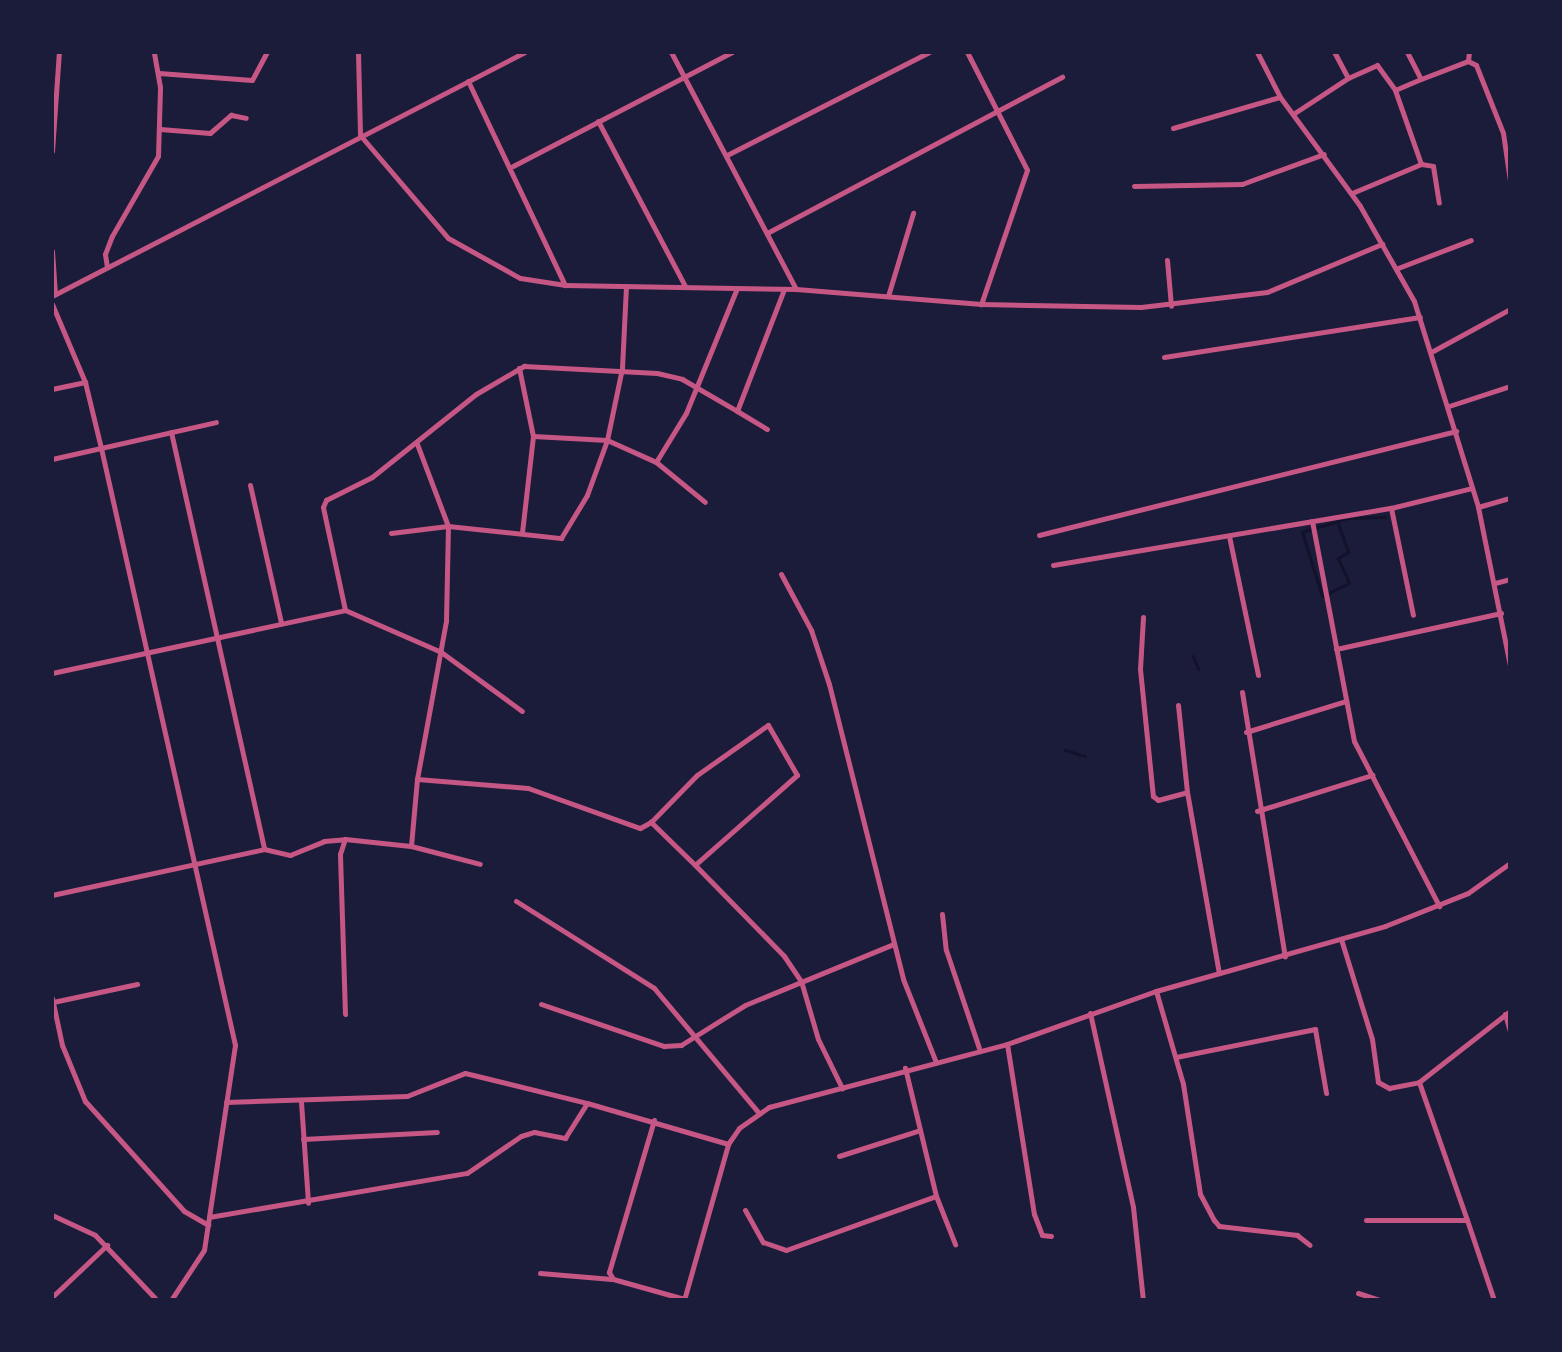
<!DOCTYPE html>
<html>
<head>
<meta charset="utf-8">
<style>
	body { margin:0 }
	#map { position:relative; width:1562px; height:1352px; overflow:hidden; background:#1b1b3a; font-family:"Roboto Serif",serif }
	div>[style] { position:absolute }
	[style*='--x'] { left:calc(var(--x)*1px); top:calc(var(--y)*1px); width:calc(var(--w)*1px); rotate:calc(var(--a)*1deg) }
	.stream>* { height:3px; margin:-1.5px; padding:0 1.5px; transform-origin:1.5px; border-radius:1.5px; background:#12122b }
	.minor>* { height:5px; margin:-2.5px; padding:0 2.5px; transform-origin:2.5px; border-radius:2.5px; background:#c65784 }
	span { translate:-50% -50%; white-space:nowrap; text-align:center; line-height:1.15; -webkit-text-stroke:7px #1b1b3a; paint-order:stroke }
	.frame { position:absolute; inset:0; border:54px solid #1b1b3a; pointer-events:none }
</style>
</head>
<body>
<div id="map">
	<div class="stream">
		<i style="--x:1337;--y:521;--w:33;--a:70"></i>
		<i style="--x:1348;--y:552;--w:12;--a:149"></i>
		<i style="--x:1338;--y:558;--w:27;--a:66"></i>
		<i style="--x:1349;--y:583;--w:30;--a:154"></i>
		<i style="--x:1322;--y:596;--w:67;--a:-107.4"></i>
		<i style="--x:1302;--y:532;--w:28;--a:-17"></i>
		<i style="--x:1329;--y:524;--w:9;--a:-21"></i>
		<i style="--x:1337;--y:521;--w:10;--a:-17"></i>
		<i style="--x:1347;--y:518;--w:38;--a:-2"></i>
		<i style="--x:1193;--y:656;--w:14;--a:69"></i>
		<i style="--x:1065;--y:750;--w:21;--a:17"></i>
	</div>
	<div class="minor">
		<i style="--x:358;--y:52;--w:83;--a:88.6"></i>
		<i style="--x:360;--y:135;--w:135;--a:49.5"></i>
		<i style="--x:448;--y:238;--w:82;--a:29.1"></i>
		<i style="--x:520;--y:278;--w:46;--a:8.8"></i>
		<i style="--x:565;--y:285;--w:231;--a:1"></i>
		<i style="--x:796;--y:289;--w:186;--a:4.6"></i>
		<i style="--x:981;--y:304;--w:160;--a:1.1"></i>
		<i style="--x:1141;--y:307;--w:127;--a:-6.8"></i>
		<i style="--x:1267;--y:292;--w:125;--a:-22.7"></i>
		<i style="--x:671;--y:52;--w:268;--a:62.2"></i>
		<i style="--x:967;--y:52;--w:132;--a:63"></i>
		<i style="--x:1027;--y:170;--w:142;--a:108.9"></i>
		<i style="--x:1257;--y:52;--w:51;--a:62.9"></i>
		<i style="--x:1280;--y:97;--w:135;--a:53.7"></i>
		<i style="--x:1360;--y:206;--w:109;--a:60.4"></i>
		<i style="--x:1414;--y:301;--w:216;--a:72.7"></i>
		<i style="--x:1478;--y:507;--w:162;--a:78.6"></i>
		<i style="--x:1407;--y:52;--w:30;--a:63"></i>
		<i style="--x:1421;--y:79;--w:50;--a:-21"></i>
		<i style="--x:1468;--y:61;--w:9;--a:27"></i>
		<i style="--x:1476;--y:65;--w:73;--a:68.3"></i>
		<i style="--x:1503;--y:133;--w:49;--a:81.7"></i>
		<i style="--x:1468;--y:61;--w:9;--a:-84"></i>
		<i style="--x:159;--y:73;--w:93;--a:4.3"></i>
		<i style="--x:252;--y:80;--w:32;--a:-62"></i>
		<i style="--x:1348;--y:78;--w:32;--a:-24"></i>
		<i style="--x:1377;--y:65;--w:31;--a:54"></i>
		<i style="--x:468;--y:81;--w:226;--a:64.6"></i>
		<i style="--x:1293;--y:114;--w:66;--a:-33.2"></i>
		<i style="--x:1348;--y:78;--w:30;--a:-118"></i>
		<i style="--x:598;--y:121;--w:187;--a:62.2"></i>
		<i style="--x:1173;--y:128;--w:111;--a:-16.2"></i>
		<i style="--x:160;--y:129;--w:50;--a:4.6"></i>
		<i style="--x:210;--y:133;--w:28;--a:-41"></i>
		<i style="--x:231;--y:115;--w:15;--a:11"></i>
		<i style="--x:52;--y:151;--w:99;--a:-86"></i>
		<i style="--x:727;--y:155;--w:227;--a:-27"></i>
		<i style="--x:1421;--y:164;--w:12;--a:9"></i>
		<i style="--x:1433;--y:166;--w:37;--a:81"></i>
		<i style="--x:513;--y:166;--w:247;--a:-27.5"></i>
		<i style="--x:1134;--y:186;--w:108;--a:-1.1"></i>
		<i style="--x:1242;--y:184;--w:87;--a:-20.1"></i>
		<i style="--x:1352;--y:193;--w:75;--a:-22.8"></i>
		<i style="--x:1421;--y:164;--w:78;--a:-109.4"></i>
		<i style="--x:1395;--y:90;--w:28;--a:-23"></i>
		<i style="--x:767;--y:233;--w:334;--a:-27.9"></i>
		<i style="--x:52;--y:251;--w:43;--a:86"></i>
		<i style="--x:1167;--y:260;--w:46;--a:85"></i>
		<i style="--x:107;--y:267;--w:13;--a:-99"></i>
		<i style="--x:105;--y:254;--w:19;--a:-69"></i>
		<i style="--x:112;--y:236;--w:92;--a:-60.1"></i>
		<i style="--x:158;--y:156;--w:69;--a:-88.3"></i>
		<i style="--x:160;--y:87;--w:36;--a:-100"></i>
		<i style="--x:1398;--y:268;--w:78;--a:-21"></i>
		<i style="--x:52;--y:296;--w:532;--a:-27.29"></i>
		<i style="--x:888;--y:296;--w:87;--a:-73.2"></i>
		<i style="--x:52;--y:304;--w:85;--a:67.1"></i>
		<i style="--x:85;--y:382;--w:68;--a:76.4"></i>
		<i style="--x:101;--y:448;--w:612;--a:77.35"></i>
		<i style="--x:235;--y:1045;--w:207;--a:98.6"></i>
		<i style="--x:204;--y:1250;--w:60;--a:123.4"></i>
		<i style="--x:1433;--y:351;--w:88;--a:-28.6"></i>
		<i style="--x:1164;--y:357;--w:259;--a:-8.9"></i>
		<i style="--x:519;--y:368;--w:69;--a:78.4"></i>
		<i style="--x:533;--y:436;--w:97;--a:96.5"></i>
		<i style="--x:52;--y:389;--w:34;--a:-12"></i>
		<i style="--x:1449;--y:406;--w:64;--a:-18.2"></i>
		<i style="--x:737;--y:411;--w:35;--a:31"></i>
		<i style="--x:171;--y:432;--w:427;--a:77.4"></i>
		<i style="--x:533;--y:436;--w:74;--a:3.1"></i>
		<i style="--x:607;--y:440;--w:54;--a:24.2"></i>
		<i style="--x:656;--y:462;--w:57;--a:-58.5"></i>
		<i style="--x:686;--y:413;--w:135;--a:-67.8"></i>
		<i style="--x:52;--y:459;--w:168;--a:-12.7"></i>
		<i style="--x:656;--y:462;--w:63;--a:39.2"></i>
		<i style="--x:250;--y:485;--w:141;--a:77.3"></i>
		<i style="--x:1478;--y:507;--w:33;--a:-16"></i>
		<i style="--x:1391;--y:508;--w:109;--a:78.4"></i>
		<i style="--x:1312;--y:521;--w:224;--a:79.2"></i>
		<i style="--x:1354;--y:741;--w:186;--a:62.7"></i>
		<i style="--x:391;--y:533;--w:57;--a:-7"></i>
		<i style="--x:448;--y:526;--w:114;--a:6.1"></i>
		<i style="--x:561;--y:538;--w:50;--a:-58.8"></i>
		<i style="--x:587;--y:495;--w:59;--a:-70"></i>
		<i style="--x:607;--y:440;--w:74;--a:-78.2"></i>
		<i style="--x:622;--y:368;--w:82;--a:-87.2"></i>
		<i style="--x:1039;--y:535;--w:430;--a:-14"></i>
		<i style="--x:1229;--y:536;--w:142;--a:78.2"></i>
		<i style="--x:1053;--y:565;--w:343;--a:-9.6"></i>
		<i style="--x:1391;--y:508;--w:83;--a:-13.9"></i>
		<i style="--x:781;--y:574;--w:64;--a:61.8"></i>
		<i style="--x:811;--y:630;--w:57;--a:71.6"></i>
		<i style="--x:829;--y:684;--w:304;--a:75.9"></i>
		<i style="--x:903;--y:979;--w:87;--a:68.4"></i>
		<i style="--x:1495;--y:583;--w:16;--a:-15"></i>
		<i style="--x:345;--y:610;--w:105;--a:-102.1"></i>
		<i style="--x:323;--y:507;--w:8;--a:-67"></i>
		<i style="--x:326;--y:500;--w:51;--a:-26.6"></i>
		<i style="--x:372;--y:477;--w:133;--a:-38.6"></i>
		<i style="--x:476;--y:394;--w:56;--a:-30.3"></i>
		<i style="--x:524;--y:366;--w:133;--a:3"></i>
		<i style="--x:657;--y:373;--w:26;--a:13"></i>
		<i style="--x:682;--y:379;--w:64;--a:30.2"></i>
		<i style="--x:737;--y:411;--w:131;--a:-68.9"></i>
		<i style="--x:345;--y:610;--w:105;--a:23.6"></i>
		<i style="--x:441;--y:652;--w:100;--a:36.1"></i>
		<i style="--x:1143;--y:617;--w:52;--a:93.3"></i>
		<i style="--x:1140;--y:669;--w:128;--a:84.2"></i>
		<i style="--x:1153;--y:796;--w:6;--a:39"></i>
		<i style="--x:1158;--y:800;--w:30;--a:-15"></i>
		<i style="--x:1336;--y:649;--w:169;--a:-12.3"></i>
		<i style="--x:52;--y:673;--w:300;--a:-12.1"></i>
		<i style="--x:1242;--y:692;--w:268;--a:80.8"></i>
		<i style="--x:1178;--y:705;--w:87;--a:84.1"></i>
		<i style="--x:1187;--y:792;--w:184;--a:80"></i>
		<i style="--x:1246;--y:732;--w:105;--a:-17.2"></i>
		<i style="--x:417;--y:779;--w:111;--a:4.6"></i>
		<i style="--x:528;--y:788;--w:119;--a:19.7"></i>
		<i style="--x:640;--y:828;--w:13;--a:-29"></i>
		<i style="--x:1257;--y:811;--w:121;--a:-17.4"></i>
		<i style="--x:411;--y:846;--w:71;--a:14.6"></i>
		<i style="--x:695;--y:865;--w:62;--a:-135.7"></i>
		<i style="--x:651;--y:822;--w:66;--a:-45.6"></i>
		<i style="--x:697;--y:775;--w:87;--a:-35.2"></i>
		<i style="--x:768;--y:725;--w:58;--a:59.9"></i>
		<i style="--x:797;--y:775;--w:136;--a:138.6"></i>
		<i style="--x:695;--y:865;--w:127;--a:45.6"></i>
		<i style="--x:784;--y:956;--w:30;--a:56"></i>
		<i style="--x:801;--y:981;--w:60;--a:73.7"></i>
		<i style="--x:818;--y:1039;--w:55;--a:63.9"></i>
		<i style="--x:52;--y:895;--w:217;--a:-12.2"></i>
		<i style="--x:264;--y:849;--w:27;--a:13"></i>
		<i style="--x:290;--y:855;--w:37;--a:-22"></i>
		<i style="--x:324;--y:841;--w:21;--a:-5"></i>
		<i style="--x:516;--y:901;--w:163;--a:32.2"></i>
		<i style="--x:654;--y:988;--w:163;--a:50"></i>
		<i style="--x:942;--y:914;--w:36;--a:84"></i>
		<i style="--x:946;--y:950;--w:103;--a:71.4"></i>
		<i style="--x:1341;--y:939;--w:105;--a:72.8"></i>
		<i style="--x:1372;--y:1039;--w:43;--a:82.1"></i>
		<i style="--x:1378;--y:1082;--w:13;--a:29"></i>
		<i style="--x:1389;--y:1088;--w:31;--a:-11"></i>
		<i style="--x:1156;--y:991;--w:97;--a:73.8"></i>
		<i style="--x:1183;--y:1084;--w:111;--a:81.2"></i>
		<i style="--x:1200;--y:1194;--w:30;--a:62"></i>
		<i style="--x:1214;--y:1220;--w:8;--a:50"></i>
		<i style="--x:1219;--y:1226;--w:79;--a:6.6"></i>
		<i style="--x:1297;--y:1235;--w:16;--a:38"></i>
		<i style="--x:52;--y:998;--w:48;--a:78"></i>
		<i style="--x:62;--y:1045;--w:61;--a:67.7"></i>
		<i style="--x:85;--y:1101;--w:148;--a:48"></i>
		<i style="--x:184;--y:1211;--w:28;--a:30"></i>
		<i style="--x:53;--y:1002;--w:86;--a:-12.1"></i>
		<i style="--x:541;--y:1004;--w:130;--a:18.9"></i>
		<i style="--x:664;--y:1046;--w:17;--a:-3"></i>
		<i style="--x:681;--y:1045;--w:75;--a:-32"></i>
		<i style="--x:745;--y:1005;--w:161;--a:-22.3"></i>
		<i style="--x:1090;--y:1013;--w:199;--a:77.5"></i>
		<i style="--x:1133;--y:1207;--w:94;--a:83.9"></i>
		<i style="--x:345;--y:1014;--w:160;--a:-91.8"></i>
		<i style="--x:340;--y:854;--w:16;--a:-72"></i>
		<i style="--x:345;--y:839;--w:66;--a:6.1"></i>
		<i style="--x:411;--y:846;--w:67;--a:-84.9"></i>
		<i style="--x:417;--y:779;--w:161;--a:-79.6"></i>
		<i style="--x:446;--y:621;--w:95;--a:-88.8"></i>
		<i style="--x:448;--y:526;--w:88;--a:-110.7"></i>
		<i style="--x:1505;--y:1014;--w:18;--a:74"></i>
		<i style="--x:1007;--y:1044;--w:172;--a:81"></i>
		<i style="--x:1034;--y:1214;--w:22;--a:69"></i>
		<i style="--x:1042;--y:1235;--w:9;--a:6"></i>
		<i style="--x:1176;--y:1057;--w:142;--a:-11.4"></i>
		<i style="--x:1315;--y:1029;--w:65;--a:80.2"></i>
		<i style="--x:226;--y:1102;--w:181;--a:-1.9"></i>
		<i style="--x:407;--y:1096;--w:62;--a:-21.6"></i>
		<i style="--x:465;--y:1073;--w:126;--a:13.8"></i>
		<i style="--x:301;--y:1102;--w:101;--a:86"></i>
		<i style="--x:654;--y:1120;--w:159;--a:106.5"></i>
		<i style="--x:609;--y:1272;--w:8;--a:60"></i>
		<i style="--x:613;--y:1279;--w:74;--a:15.7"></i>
		<i style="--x:303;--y:1139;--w:134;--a:-3"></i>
		<i style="--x:839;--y:1156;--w:85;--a:-17.8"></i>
		<i style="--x:936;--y:1196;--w:52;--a:68.4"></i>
		<i style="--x:745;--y:1210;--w:37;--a:61"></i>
		<i style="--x:763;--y:1242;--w:24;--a:19"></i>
		<i style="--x:786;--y:1250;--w:159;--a:-19.8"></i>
		<i style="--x:936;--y:1196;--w:132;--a:-103.6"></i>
		<i style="--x:52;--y:1215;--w:47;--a:24.9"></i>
		<i style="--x:95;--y:1235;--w:90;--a:46.4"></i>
		<i style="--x:209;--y:1217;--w:262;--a:-9.7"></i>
		<i style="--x:467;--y:1173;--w:65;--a:-34.4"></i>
		<i style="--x:521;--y:1136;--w:14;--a:-17"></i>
		<i style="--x:534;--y:1132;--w:32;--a:11"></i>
		<i style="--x:565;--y:1138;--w:41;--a:-57.8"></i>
		<i style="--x:587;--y:1103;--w:147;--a:16.2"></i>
		<i style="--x:1366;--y:1220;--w:101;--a:0"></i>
		<i style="--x:1467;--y:1220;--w:146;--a:-109.2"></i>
		<i style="--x:1419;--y:1082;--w:115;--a:-38"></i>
		<i style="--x:1467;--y:1220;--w:84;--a:71.4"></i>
		<i style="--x:540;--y:1273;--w:72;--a:4.8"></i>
		<i style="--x:1358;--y:1293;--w:23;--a:18"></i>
		<i style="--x:52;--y:1297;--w:76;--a:-43.4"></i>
		<i style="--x:684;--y:1300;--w:162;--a:-74.2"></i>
		<i style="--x:728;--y:1144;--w:19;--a:-55"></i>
		<i style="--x:739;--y:1128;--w:37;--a:-35"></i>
		<i style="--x:769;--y:1107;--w:246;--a:-14.8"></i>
		<i style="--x:1007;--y:1044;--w:158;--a:-19.6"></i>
		<i style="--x:1156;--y:991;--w:238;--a:-15.8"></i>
		<i style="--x:1385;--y:926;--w:89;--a:-21.7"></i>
		<i style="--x:1468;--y:893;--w:52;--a:-35.5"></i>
	</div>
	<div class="frame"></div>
</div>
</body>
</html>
